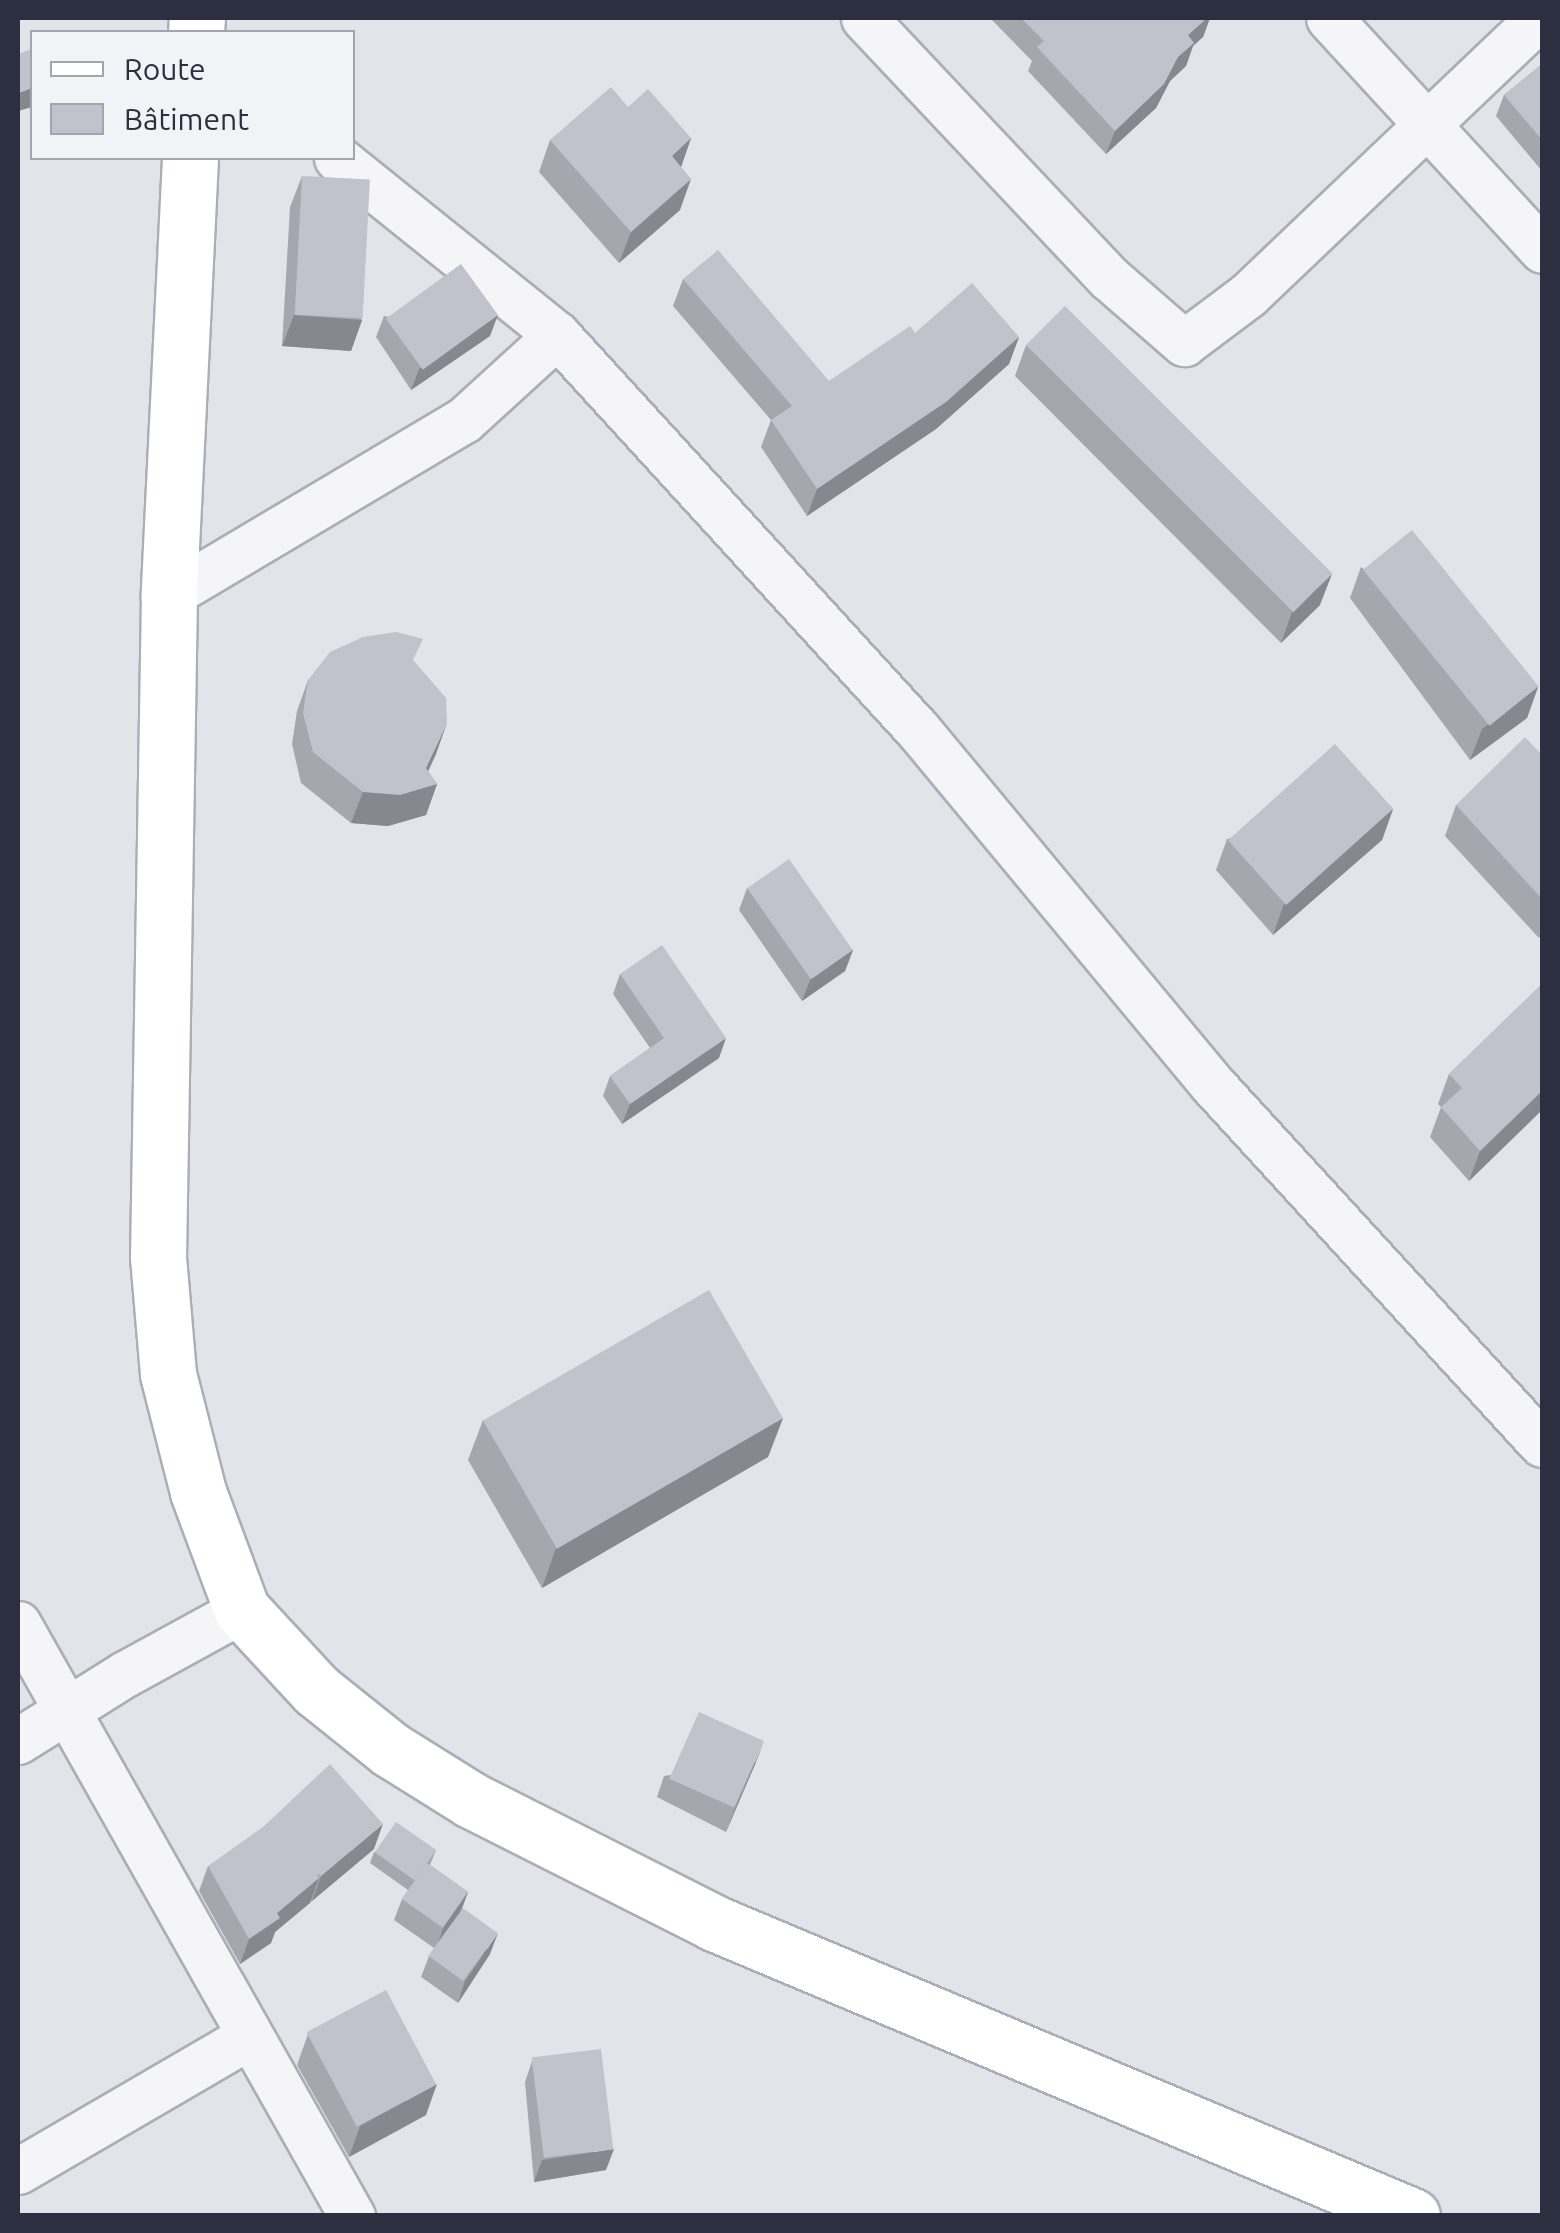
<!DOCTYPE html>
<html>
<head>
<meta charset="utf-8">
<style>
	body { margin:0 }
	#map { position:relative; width:1560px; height:2233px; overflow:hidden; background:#e2e4e9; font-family:Ubuntu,sans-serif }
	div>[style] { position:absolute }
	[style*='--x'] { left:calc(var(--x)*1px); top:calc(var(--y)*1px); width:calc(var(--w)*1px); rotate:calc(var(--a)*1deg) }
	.roads { filter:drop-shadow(2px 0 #abaeb6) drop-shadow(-2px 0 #abaeb6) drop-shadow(0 2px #abaeb6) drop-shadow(0 -2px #abaeb6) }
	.minor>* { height:45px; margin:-22.5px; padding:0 22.5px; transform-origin:22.5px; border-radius:22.5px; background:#f5f5f8 }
	.major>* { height:55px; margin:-27.5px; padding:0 27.5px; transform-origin:27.5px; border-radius:27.5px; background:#fff }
	.wall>* { inset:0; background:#a5a7af }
	.shaded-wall>* { inset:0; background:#86888f }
	.building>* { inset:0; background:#c0c2cc; transform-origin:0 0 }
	span { translate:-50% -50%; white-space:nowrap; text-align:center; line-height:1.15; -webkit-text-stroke:8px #f2f3f7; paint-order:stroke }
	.frame { position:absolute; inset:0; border:20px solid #2c2f40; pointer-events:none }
	.legend { position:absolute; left:30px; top:30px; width:325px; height:130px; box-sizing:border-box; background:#f2f3f7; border:2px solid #a3a5ae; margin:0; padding:12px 18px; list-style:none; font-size:30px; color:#2c2f40 }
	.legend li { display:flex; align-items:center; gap:20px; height:50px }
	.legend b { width:50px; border:2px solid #a3a5ae }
</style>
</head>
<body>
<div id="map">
	<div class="roads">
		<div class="minor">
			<i style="--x:864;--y:18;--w:356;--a:46.7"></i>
			<i style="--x:1108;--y:277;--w:101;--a:41"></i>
			<i style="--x:1184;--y:343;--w:80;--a:-36.9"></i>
			<i style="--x:1248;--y:295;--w:402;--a:-43.6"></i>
			<i style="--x:1329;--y:18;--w:315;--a:47.4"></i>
			<i style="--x:337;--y:158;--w:282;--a:38.8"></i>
			<i style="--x:557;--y:335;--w:535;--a:47.58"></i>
			<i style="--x:918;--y:730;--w:460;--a:50.3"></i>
			<i style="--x:1212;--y:1084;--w:488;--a:47.5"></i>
			<i style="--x:169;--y:595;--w:343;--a:-30.7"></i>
			<i style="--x:464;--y:420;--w:126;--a:-42.4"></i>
			<i style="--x:18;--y:1624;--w:680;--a:60.57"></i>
			<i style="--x:18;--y:1741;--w:126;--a:-32.1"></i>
			<i style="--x:125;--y:1674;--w:133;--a:-28.7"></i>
			<i style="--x:18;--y:2171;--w:268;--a:-30.2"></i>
		</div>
		<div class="major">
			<i style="--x:196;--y:32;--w:14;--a:-86"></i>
			<i style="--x:190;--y:158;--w:438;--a:92.8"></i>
			<i style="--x:169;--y:595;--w:662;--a:90.95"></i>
			<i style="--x:158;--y:1257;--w:117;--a:85.1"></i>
			<i style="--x:168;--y:1374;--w:122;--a:75.7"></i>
			<i style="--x:198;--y:1492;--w:126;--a:69.6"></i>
			<i style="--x:242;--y:1610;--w:109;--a:47.2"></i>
			<i style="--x:316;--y:1690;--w:96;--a:38.7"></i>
			<i style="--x:391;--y:1750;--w:94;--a:32"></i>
			<i style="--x:471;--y:1800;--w:272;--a:26.8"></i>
			<i style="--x:714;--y:1923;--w:757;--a:22.77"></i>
		</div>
	</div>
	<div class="wall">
		<i style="clip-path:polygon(990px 18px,1210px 18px,1203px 37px,1193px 46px,1186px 66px,1170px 81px,1156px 108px,1106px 154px,1028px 71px,1032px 61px)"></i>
		<i style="clip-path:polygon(1542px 64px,1542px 171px,1496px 116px,1504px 95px)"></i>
		<i style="clip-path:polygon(628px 107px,691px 138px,681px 167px,680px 210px,619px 263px,539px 172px,550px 140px)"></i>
		<i style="clip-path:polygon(302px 176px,362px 320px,351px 351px,282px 346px,290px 207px)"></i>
		<i style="clip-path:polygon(683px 279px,829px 381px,915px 333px,1019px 337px,1009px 364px,936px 429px,807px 516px,761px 447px,771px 420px,673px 306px)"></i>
		<i style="clip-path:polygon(384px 316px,490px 336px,411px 390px,376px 337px)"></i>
		<i style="clip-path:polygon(1026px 345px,1320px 605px,1281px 643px,1015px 376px)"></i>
		<i style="clip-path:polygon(1361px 567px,1538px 687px,1527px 718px,1470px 760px,1350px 598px)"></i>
		<i style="clip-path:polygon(415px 663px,436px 754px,428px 771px,437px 784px,426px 815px,388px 826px,351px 823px,301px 783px,292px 744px,297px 711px,308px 680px)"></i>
		<i style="clip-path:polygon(1542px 755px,1542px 934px,1539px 938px,1445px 836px,1456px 805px)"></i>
		<i style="clip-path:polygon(1393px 809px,1382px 840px,1273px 935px,1216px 870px,1227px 839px)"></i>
		<i style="clip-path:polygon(747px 888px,853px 950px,845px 971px,802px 1001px,739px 910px)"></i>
		<i style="clip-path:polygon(620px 974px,719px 1058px,622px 1124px,603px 1096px,610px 1076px,650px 1048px,613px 994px)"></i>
		<i style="clip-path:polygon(1542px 984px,1542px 1110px,1469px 1181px,1430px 1137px,1441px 1107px,1438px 1104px,1449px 1074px)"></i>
		<i style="clip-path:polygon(783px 1418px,768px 1457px,542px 1588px,468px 1460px,483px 1420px)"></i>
		<i style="clip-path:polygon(756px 1762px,726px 1832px,657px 1797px,664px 1776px)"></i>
		<i style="clip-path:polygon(374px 1849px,275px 1932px,271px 1943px,240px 1964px,199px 1891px,208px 1866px)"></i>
		<i style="clip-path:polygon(436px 1850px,430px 1865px,468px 1892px,462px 1909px,490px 1954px,458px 2003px,421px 1977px,429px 1956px,434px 1948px,394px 1920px,402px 1899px,408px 1890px,370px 1863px,374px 1852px)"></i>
		<i style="clip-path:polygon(308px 2034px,426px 2115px,349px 2157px,297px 2065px)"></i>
		<i style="clip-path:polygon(532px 2061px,606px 2170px,534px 2182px,525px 2082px)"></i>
	</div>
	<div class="shaded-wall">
		<i style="clip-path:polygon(1207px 18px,1210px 18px,1203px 37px,1193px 46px,1186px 66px,1170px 81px,1156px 108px,1106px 154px,1115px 131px,1188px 35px)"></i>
		<i style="clip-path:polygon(32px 88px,32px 107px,18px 111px,18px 93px)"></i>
		<i style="clip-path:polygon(691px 138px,680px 170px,672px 156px)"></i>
		<i style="clip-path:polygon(691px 179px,680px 210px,619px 263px,631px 232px)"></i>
		<i style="clip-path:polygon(294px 315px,362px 320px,351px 351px,282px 346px)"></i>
		<i style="clip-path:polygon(498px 315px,490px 336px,411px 390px,419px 369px)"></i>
		<i style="clip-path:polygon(1019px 337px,1009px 364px,936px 429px,807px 516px,817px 489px)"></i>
		<i style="clip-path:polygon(1332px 574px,1320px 605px,1281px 643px,1292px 612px)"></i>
		<i style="clip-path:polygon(1538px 687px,1527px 718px,1470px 760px,1482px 729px)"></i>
		<i style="clip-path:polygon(447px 723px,436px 754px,420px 789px,437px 784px,426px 815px,388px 826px,351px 823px,363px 792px,426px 768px)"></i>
		<i style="clip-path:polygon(1393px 809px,1382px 840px,1273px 935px,1284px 904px)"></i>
		<i style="clip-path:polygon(853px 950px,845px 971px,802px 1001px,810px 980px)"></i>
		<i style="clip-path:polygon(726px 1038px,719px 1058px,622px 1124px,630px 1104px)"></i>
		<i style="clip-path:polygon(1542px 1091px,1542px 1110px,1469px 1181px,1480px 1151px)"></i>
		<i style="clip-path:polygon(783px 1418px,768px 1457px,542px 1588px,556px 1548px)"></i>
		<i style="clip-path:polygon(764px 1741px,756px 1762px,726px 1832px,734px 1811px)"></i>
		<i style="clip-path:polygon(383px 1824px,374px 1849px,312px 1901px,321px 1876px)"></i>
		<i style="clip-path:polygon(319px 1878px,310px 1903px,275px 1932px,271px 1943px,240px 1964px,249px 1939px,277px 1913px)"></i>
		<i style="clip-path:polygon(468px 1892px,460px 1913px,436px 1949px,443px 1928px)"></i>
		<i style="clip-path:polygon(498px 1933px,490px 1954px,458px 2003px,465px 1981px)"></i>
		<i style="clip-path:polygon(437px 2084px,426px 2115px,349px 2157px,360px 2126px)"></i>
		<i style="clip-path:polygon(614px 2149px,606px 2170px,534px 2182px,542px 2160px)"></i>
	</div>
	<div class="building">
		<i style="clip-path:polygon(1021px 18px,1207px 18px,1188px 35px,1194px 43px,1178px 57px,1164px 84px,1115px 131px,1037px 47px,1044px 41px)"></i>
		<i style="clip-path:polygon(32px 49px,32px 88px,18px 93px,18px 54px)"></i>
		<i style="clip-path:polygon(1542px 64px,1542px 140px,1504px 95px)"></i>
		<i style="clip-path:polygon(611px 87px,628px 107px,648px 89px,691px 138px,672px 156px,691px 179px,631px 232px,550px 140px)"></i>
		<i style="left:302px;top:176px;width:68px;height:139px;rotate:3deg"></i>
		<i style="clip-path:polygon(718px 250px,829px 381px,910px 326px,915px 333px,972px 283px,1019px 337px,946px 402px,817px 489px,771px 420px,792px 406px,683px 279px)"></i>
		<i style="left:461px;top:264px;width:63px;height:93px;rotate:54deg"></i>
		<i style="left:1065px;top:306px;width:378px;height:55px;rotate:45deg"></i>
		<i style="left:1412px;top:530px;width:201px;height:63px;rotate:51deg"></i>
		<i style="clip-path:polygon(396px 632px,423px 639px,413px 660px,446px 698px,447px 723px,426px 768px,437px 784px,400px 795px,363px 792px,313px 752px,303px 713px,308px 680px,330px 652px,363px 637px)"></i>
		<i style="clip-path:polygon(1525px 737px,1542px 755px,1542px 899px,1456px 805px)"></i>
		<i style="left:1335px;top:744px;width:87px;height:144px;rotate:48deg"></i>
		<i style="left:789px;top:859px;width:111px;height:51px;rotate:55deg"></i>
		<i style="clip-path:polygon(662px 945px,726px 1038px,630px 1104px,610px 1076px,664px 1038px,620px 974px)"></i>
		<i style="clip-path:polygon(1542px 984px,1542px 1091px,1480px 1151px,1441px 1107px,1462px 1088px,1449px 1074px)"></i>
		<i style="left:709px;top:1290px;width:148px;height:261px;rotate:60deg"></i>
		<i style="left:699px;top:1712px;width:71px;height:73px;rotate:24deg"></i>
		<i style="clip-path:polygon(330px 1764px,383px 1824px,321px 1876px,317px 1873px,319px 1878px,277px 1913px,280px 1918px,249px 1939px,208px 1866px,263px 1827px)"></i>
		<i style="left:396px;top:1822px;width:49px;height:37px;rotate:35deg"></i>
		<i style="left:427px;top:1863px;width:50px;height:44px;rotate:35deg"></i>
		<i style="left:463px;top:1908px;width:43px;height:59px;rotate:36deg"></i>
		<i style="left:386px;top:1990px;width:107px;height:90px;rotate:62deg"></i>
		<i style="left:601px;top:2049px;width:101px;height:70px;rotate:83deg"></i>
	</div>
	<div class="frame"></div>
	<ul class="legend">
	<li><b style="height:12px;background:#fff"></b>Route</li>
	<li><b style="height:28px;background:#c0c2cc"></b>Bâtiment</li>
	</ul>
</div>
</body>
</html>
